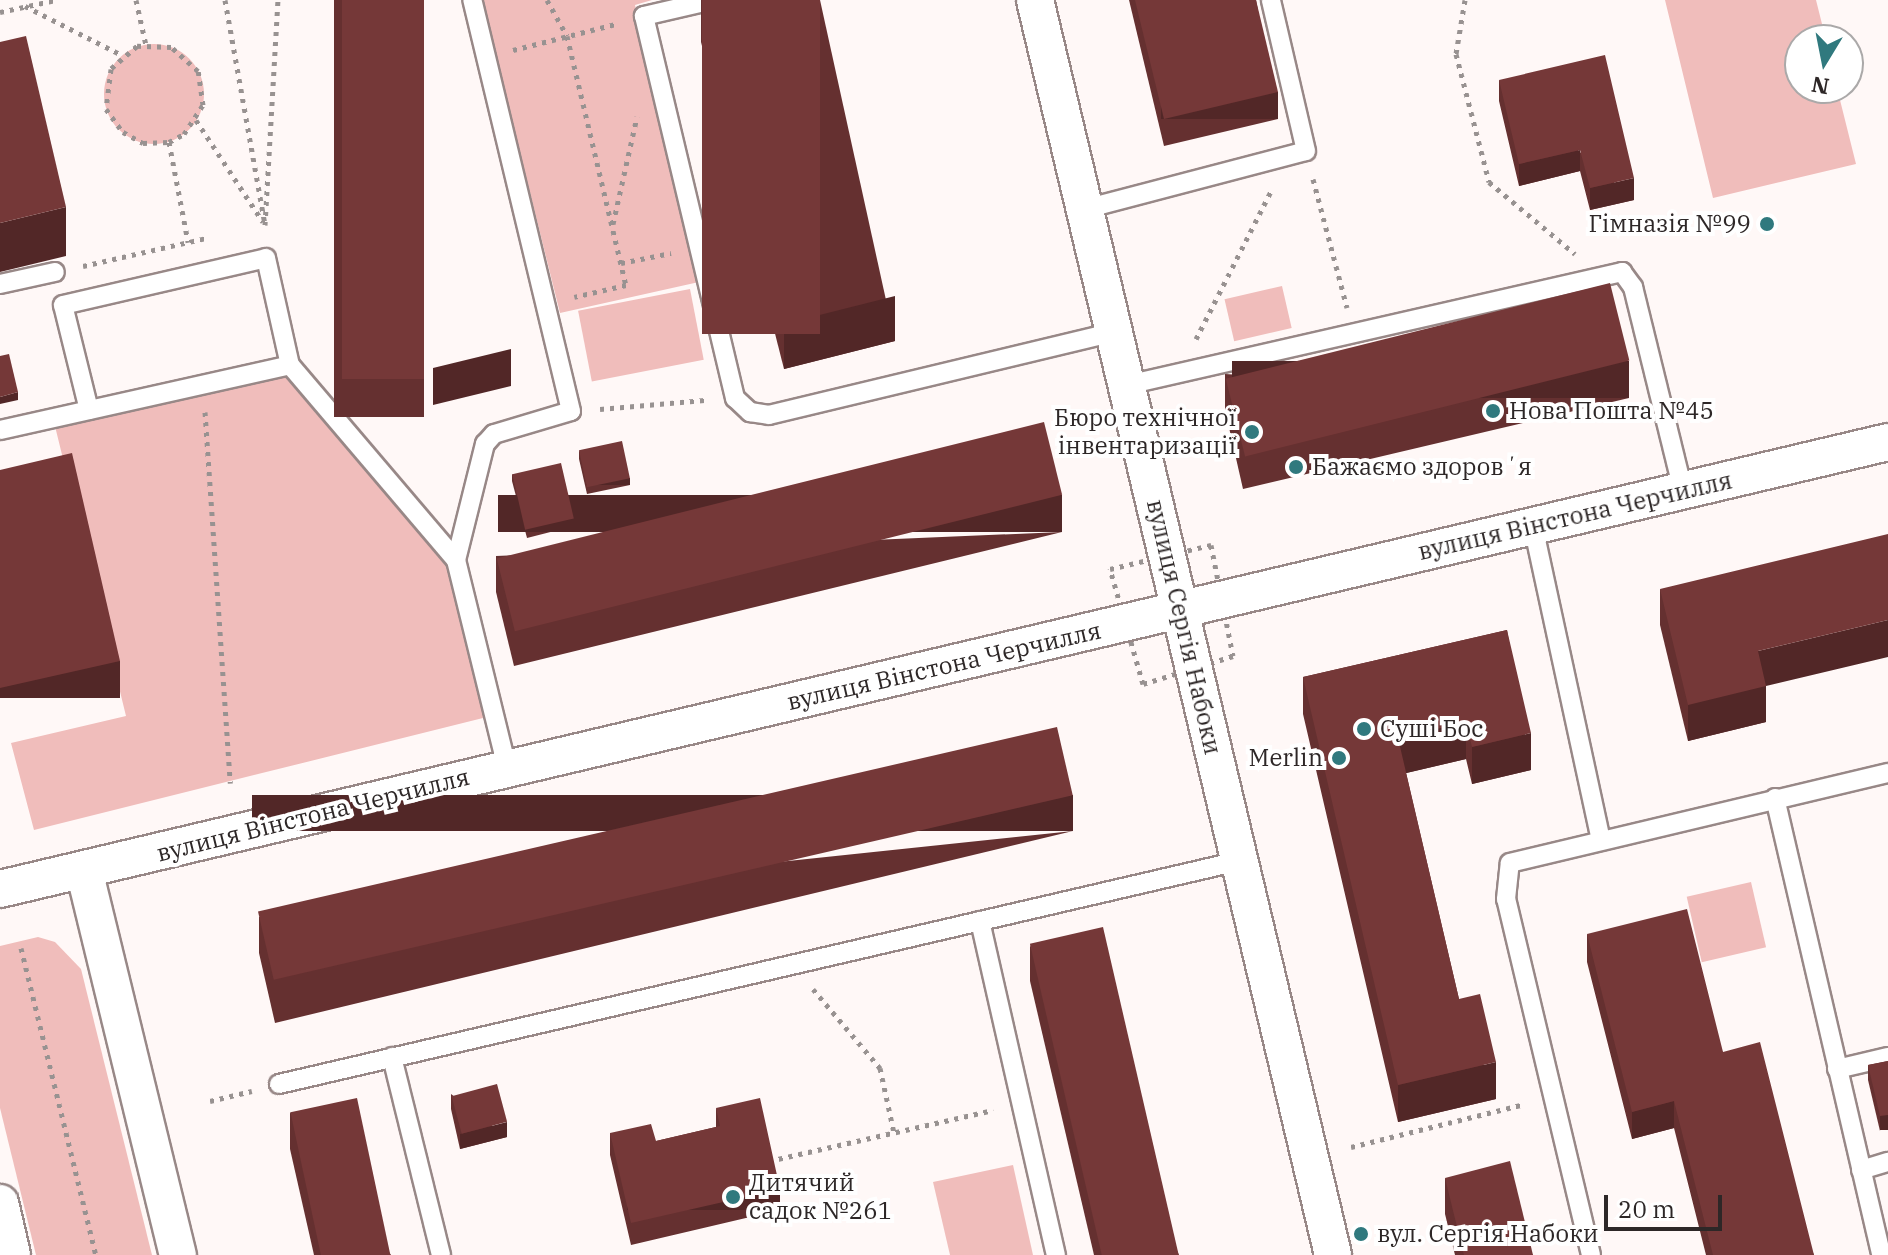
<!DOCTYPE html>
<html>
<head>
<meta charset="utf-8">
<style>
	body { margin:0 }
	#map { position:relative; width:1888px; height:1255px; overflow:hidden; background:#fff8f7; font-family:"IBM Plex Serif",serif }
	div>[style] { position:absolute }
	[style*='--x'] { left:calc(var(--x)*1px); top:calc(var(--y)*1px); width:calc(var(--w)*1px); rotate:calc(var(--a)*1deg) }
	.green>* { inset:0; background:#f0bdbb; transform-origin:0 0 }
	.round { border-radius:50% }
	.path>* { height:5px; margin-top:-2.5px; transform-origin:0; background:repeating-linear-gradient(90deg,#989291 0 4px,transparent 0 10px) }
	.roads { filter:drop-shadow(2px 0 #988887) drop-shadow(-2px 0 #988887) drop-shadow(0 2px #988887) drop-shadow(0 -2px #988887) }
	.lane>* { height:18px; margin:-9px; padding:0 9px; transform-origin:9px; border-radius:9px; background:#fff }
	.street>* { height:36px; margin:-18px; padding:0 18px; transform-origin:18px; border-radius:18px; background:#fff }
	.wall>* { inset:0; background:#653030; transform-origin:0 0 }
	.shaded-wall>* { inset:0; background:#522727; transform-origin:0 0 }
	.building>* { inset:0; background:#753838; transform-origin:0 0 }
	.dots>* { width:22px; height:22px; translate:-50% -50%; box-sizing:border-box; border:4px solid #fff; border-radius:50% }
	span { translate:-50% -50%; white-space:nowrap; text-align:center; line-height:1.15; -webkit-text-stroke:8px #fff; paint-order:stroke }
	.poi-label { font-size:24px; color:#2d2727 }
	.right { translate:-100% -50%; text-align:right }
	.left { translate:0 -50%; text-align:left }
	.street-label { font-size:24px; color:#2d2727 }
	.north { position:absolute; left:1784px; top:24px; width:80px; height:80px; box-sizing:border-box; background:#fff; border:2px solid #aba9a9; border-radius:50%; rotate:190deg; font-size:22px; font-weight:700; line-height:32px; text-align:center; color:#2d2727 }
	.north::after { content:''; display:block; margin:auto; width:28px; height:36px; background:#30797e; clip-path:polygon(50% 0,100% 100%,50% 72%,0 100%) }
	.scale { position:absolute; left:1604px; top:1195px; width:118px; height:36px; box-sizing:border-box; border:4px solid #2d2727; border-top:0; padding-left:10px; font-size:24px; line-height:28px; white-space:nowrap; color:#2d2727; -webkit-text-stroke:6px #fff; paint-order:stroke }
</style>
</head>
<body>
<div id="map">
	<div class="green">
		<i style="clip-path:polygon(482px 0,652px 0,635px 5px,699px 282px,560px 313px)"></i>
		<i style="clip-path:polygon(1665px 0,1816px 0,1826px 40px,1800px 40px,1800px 88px,1837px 88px,1856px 164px,1713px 198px)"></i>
		<i class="round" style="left:104px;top:44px;width:100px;height:100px"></i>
		<i style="left:1282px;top:286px;width:43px;height:59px;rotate:77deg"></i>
		<i style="left:690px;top:289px;width:72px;height:114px;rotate:79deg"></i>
		<i style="clip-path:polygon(290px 365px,456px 560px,495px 715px,34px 830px,11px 743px,126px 716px,53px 418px)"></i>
		<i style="left:1751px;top:882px;width:67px;height:66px;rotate:77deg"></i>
		<i style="clip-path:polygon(38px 937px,55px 942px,81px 969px,152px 1255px,36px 1255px,0 1108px,0 946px)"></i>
		<i style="clip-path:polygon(1013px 1165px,1033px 1255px,950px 1255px,933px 1182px)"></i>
	</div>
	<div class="path">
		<i style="--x:136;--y:0;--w:46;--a:77.5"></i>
		<i style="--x:225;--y:0;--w:229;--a:79.9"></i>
		<i style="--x:265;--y:225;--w:225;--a:-86.7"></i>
		<i style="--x:547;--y:0;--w:41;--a:60.9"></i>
		<i style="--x:567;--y:36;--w:256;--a:76.7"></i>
		<i style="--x:626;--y:285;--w:53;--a:167"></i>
		<i style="--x:1465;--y:0;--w:55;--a:99.5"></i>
		<i style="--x:1456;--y:54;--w:132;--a:75.5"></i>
		<i style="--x:1489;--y:182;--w:112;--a:39.9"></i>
		<i style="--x:25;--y:6;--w:109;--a:26.8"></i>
		<i style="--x:0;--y:12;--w:57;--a:-12.1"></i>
		<i style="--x:513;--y:50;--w:106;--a:-14.2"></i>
		<i style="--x:196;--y:120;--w:122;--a:56.7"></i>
		<i style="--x:169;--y:142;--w:17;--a:-28"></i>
		<i style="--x:184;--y:134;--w:35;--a:-57"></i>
		<i style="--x:203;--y:105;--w:34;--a:-98"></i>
		<i style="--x:198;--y:71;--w:36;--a:-138"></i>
		<i style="--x:171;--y:47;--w:34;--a:-178"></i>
		<i style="--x:137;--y:46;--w:35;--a:139"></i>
		<i style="--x:111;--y:69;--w:40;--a:97.1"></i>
		<i style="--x:106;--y:109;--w:29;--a:54"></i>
		<i style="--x:123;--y:132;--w:23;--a:29"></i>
		<i style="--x:143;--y:143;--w:26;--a:-2"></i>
		<i style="--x:169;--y:142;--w:102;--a:79.2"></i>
		<i style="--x:1313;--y:179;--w:133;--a:75.2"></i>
		<i style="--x:613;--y:224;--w:110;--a:-77.4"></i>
		<i style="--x:621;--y:263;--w:51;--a:-11.3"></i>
		<i style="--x:83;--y:266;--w:126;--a:-12.8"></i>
		<i style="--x:1196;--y:339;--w:166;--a:-63.1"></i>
		<i style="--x:600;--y:409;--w:105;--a:-4.9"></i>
		<i style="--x:205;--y:412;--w:372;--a:86.1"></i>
		<i style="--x:1211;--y:545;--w:113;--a:78.8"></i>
		<i style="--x:1233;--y:656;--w:94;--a:162.7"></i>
		<i style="--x:1143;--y:684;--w:120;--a:-106"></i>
		<i style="--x:1110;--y:569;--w:104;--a:-13.4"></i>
		<i style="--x:21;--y:948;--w:316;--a:76.3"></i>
		<i style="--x:813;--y:989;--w:104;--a:49.7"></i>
		<i style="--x:880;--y:1068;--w:66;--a:77.8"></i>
		<i style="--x:210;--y:1101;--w:43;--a:-13.4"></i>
		<i style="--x:1351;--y:1147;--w:179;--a:-13.9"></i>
		<i style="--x:769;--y:1161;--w:230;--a:-12.8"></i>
	</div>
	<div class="roads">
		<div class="lane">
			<i style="--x:713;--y:0;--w:71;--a:166.9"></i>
			<i style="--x:644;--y:16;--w:393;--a:76.6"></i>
			<i style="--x:735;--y:398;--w:21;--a:43"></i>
			<i style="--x:750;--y:412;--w:19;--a:9"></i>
			<i style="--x:769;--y:415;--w:355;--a:-13.5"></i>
			<i style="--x:1085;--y:209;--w:228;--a:-14.7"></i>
			<i style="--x:1306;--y:151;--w:155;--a:-103.1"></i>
			<i style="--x:0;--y:284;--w:56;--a:-12.3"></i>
			<i style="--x:1127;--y:385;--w:508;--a:-12.86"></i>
			<i style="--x:1622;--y:272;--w:19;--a:54"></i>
			<i style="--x:1633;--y:287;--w:209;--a:76.2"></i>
			<i style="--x:89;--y:410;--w:108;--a:-103.9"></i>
			<i style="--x:63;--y:305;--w:208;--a:-13"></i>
			<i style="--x:266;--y:258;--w:110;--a:77.4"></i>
			<i style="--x:0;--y:430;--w:297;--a:-12.6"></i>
			<i style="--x:290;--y:365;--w:256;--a:49.6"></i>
			<i style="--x:456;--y:560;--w:214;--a:76.2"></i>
			<i style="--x:1533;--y:526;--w:318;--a:77.8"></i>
			<i style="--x:456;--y:560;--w:120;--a:-76"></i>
			<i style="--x:485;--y:444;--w:13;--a:-48"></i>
			<i style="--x:494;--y:434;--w:80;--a:-16.6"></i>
			<i style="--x:571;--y:411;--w:423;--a:-103.5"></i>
			<i style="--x:1775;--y:798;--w:469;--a:76.9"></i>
			<i style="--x:980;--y:921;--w:343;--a:77.2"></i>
			<i style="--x:392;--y:1057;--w:204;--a:76.1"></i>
			<i style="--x:1837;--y:1069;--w:52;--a:-13.2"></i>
			<i style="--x:279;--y:1084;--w:986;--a:-13.08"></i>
			<i style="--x:1861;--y:1170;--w:28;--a:-17"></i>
			<i style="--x:1591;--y:1255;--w:366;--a:-103.4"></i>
			<i style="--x:1506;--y:899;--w:36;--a:-84"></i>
			<i style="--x:1510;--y:863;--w:389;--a:-13.4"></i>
		</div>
		<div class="street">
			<i style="--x:1035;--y:0;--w:1290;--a:76.64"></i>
			<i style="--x:84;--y:870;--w:396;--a:76.3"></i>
			<i style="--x:0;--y:889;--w:1940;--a:-13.32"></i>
			<i style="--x:0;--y:1203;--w:53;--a:77"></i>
		</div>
	</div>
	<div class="wall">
		<i style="left:334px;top:0;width:90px;height:417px"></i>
		<i style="clip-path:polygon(701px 0,820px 0,895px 341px,784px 369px,701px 42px)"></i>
		<i style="clip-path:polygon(1129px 0,1256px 0,1278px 119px,1164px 146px)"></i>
		<i style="clip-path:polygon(1499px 80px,1634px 200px,1590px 210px,1580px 171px,1519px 186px,1499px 101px)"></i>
		<i style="clip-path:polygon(1225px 374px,1629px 398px,1243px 489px,1225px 410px)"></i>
		<i style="clip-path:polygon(579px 451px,630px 485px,587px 494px,579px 459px)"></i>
		<i style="clip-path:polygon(512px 474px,574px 526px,527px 538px,512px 481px)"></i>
		<i style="clip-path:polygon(1062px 532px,514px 666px,496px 592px,496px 556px)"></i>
		<i style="clip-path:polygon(1660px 589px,1766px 686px,1766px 722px,1688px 741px,1660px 625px)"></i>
		<i style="clip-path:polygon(1507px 630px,1531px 770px,1472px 784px,1466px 759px,1406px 773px,1459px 999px,1496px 1099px,1398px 1122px,1303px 714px,1303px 677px)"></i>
		<i style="clip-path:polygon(1073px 831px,275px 1023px,259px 953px,259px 917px)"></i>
		<i style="clip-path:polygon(1587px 934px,1723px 1052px,1814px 1255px,1706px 1255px,1674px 1128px,1632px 1139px,1587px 962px)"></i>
		<i style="clip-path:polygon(1030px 945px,1179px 1255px,1094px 1255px,1030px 981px)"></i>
		<i style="clip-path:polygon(1888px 1061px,1880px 1131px,1868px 1080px,1868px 1065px)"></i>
		<i style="clip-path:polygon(451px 1094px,507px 1137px,460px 1149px,451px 1109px)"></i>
		<i style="clip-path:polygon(716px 1108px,780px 1210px,631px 1245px,610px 1155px,610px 1133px,656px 1141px,716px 1127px)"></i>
		<i style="clip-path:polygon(290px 1112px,391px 1255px,314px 1255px,290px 1149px)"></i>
		<i style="clip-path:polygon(1445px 1178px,1533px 1255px,1455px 1255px,1445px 1214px)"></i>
	</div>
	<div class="shaded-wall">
		<i style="left:1278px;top:92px;width:27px;height:117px;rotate:90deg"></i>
		<i style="clip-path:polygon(1580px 150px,1580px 171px,1519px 186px,1519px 164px)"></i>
		<i style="clip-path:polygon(1634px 178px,1634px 200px,1590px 210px,1590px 188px)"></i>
		<i style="clip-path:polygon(66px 207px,66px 256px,0 272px,0 223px)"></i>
		<i style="clip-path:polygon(895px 296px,895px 341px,784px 369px,784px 324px)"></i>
		<i style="clip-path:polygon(511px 349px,511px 386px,433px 405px,433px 368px)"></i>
		<i style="left:1629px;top:361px;width:37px;height:397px;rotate:90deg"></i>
		<i style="clip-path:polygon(18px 392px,18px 400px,0 404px,0 397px)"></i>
		<i style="left:630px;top:478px;width:7px;height:44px;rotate:90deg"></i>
		<i style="left:1062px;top:495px;width:37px;height:564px;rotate:90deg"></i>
		<i style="left:574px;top:518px;width:8px;height:49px;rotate:90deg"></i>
		<i style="clip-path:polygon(1888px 620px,1888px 657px,1766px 686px,1766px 722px,1688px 741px,1688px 705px,1758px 651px)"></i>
		<i style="left:120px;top:661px;width:37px;height:123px;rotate:90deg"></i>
		<i style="clip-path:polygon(1466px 722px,1466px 759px,1398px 775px,1398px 738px)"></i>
		<i style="clip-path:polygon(1531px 733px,1531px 770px,1472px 784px,1472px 747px)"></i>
		<i style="left:1073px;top:795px;width:36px;height:821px;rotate:90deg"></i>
		<i style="clip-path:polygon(1496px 1062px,1496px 1099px,1398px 1122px,1398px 1085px)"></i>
		<i style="clip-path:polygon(1674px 1101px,1674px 1128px,1632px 1139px,1632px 1112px)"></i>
		<i style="left:1888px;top:1115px;width:15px;height:8px;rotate:90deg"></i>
		<i style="clip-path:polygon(507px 1122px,507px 1137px,460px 1149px,460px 1134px)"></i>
		<i style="left:780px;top:1189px;width:21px;height:153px;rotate:90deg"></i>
	</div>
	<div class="building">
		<i style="left:342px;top:0;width:82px;height:379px"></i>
		<i style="left:702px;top:0;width:118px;height:334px"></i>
		<i style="clip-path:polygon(1135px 0,1256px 0,1278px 92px,1164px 119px)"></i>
		<i style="clip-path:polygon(26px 36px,66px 207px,0 223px,0 42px)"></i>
		<i style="clip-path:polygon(1605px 55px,1634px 178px,1590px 188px,1580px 150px,1519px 164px,1499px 80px)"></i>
		<i style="left:1610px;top:283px;width:80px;height:396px;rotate:76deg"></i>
		<i style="clip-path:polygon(9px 354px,18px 392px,0 397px,0 356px)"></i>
		<i style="left:1044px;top:422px;width:75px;height:564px;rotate:76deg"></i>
		<i style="left:622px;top:441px;width:38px;height:44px;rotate:78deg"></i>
		<i style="clip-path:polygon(72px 453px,120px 661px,0 688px,0 470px)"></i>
		<i style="left:561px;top:463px;width:57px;height:50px;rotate:77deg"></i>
		<i style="clip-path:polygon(1888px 534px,1888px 620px,1758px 651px,1766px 686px,1688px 705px,1660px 589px)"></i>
		<i style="clip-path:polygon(1507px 630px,1531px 733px,1472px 747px,1466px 722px,1398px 738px,1459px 999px,1480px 994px,1496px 1062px,1398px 1085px,1303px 677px)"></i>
		<i style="left:1057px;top:727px;width:70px;height:820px;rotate:77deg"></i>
		<i style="clip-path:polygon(1687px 909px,1723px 1052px,1760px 1042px,1814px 1255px,1713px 1255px,1674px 1101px,1632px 1112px,1587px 934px)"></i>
		<i style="left:1103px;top:927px;width:337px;height:75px;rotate:77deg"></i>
		<i style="clip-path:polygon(1888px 1061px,1888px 1115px,1880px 1116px,1868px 1065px)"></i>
		<i style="left:497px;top:1084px;width:39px;height:47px;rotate:75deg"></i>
		<i style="left:357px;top:1098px;width:161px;height:68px;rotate:78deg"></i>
		<i style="clip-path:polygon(760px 1098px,780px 1189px,631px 1223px,610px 1133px,651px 1124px,656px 1141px,720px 1126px,716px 1108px)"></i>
		<i style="clip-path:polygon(1510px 1161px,1533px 1255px,1464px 1255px,1445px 1178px)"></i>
	</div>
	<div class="dots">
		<i style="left:1767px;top:224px;background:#30797e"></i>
		<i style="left:1493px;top:411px;background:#30797e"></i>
		<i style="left:1252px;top:432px;background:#30797e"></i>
		<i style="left:1296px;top:467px;background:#30797e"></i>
		<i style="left:1364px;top:729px;background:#30797e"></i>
		<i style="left:1339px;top:758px;background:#30797e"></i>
		<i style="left:733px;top:1197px;background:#30797e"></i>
		<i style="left:1361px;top:1234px;background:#30797e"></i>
	</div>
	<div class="poi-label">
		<span class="right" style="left:1751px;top:224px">Гімназія №99</span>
		<span class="left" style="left:1509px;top:411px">Нова Пошта №45</span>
		<span class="right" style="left:1236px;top:432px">Бюро технічної<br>інвентаризації</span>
		<span class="left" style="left:1312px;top:467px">Бажаємо здоровʼя</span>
		<span class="left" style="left:1380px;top:729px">Суші Бос</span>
		<span class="right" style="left:1323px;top:758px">Merlin</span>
		<span class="left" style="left:749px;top:1197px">Дитячий<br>садок №261</span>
		<span class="left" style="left:1377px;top:1234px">вул. Сергія Набоки</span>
	</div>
	<div class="street-label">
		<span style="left:1575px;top:516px;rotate:-13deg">вулиця Вінстона Черчилля</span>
		<span style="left:1184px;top:627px;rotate:77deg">вулиця Сергія Набоки</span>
		<span style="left:944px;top:666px;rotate:-13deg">вулиця Вінстона Черчилля</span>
		<span style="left:313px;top:815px;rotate:-14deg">вулиця Вінстона Черчилля</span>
	</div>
	<div class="north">N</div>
	<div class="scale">20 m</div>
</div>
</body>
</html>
